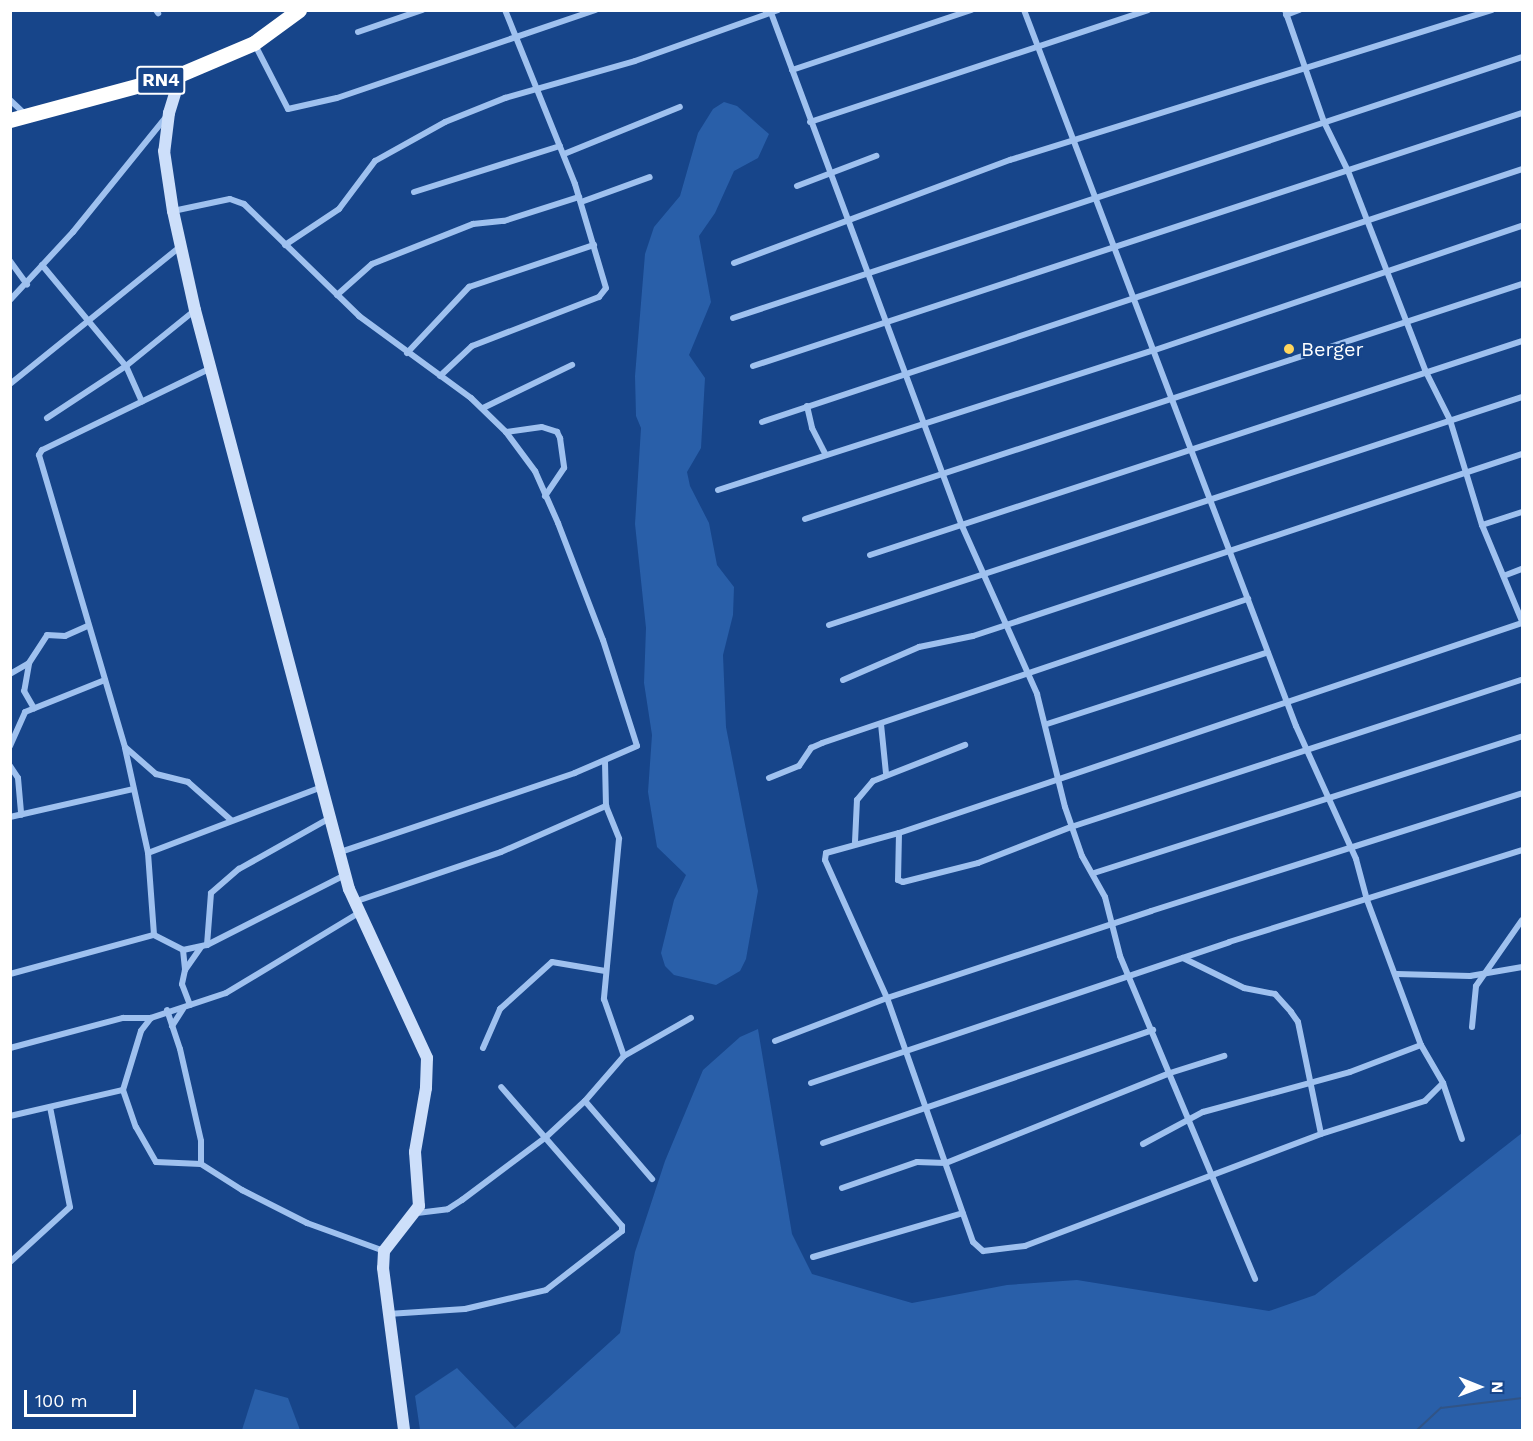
<!DOCTYPE html>
<html>
<head>
<meta charset="utf-8">
<style>
	body { margin:0 }
	#map { position:relative; width:1533px; height:1441px; overflow:hidden; background:#17458a; font-family:"Work Sans",sans-serif }
	div>[style] { position:absolute }
	[style*='--x'] { left:calc(var(--x)*1px); top:calc(var(--y)*1px); width:calc(var(--w)*1px); rotate:calc(var(--a)*1deg) }
	.green>* { inset:0; background:#295fa9 }
	.stream>* { height:2px; margin:-1px; padding:0 1px; transform-origin:1px; border-radius:1px; background:#315486 }
	.street>* { height:6px; margin:-3px; padding:0 3px; transform-origin:3px; border-radius:3px; background:#9fc1ef }
	.secondary>* { height:12px; margin:-6px; padding:0 6px; transform-origin:6px; border-radius:6px; background:#cddffa }
	.highway>* { height:15px; margin:-7.5px; padding:0 7.5px; transform-origin:7.5px; border-radius:7.5px; background:#fff }
	.dots>* { width:16px; height:16px; translate:-50% -50%; box-sizing:border-box; border:3px solid #17458a; border-radius:50% }
	span { translate:-50% -50%; white-space:nowrap; text-align:center; line-height:1.15; -webkit-text-stroke:4.5px #17458a; paint-order:stroke }
	.shield-label span { padding:2px 4px; background:#17458a; border:2px solid; border-radius:4px; -webkit-text-stroke-width:0 }
	.shield-label { font-size:18px; color:#fff; font-weight:700 }
	.poi-label { font-size:20px; color:#fff }
	.left { translate:0 -50%; text-align:left }
	.frame { position:absolute; inset:0; border:12px solid #fff; pointer-events:none }
	.north { position:absolute; left:1449px; top:1357px; width:60px; height:60px; -webkit-text-stroke:4px #17458a; paint-order:stroke; rotate:91deg; font-size:16px; font-weight:700; line-height:24px; text-align:center; color:#fff }
	.north::after { content:''; display:block; margin:auto; width:21px; height:27px; background:#fff; clip-path:polygon(50% 0,100% 100%,50% 72%,0 100%) }
	.scale { position:absolute; left:24px; top:1390px; width:112px; height:27px; box-sizing:border-box; border:3px solid #fff; border-top:0; padding-left:8px; font-size:18px; line-height:21px; white-space:nowrap; color:#fff; -webkit-text-stroke:4px #17458a; paint-order:stroke }
</style>
</head>
<body>
<div id="map">
	<div class="green">
		<i style="clip-path:polygon(724px 102px,737px 106px,769px 134px,758px 158px,734px 171px,715px 213px,699px 236px,711px 302px,689px 355px,705px 378px,701px 448px,687px 472px,690px 486px,709px 523px,717px 565px,734px 587px,733px 615px,723px 655px,726px 727px,758px 891px,746px 959px,740px 971px,716px 985px,674px 975px,665px 966px,661px 953px,674px 900px,686px 875px,657px 847px,648px 792px,652px 735px,644px 683px,646px 628px,635px 524px,641px 428px,636px 416px,635px 376px,645px 254px,654px 227px,680px 196px,698px 133px,713px 109px)"></i>
		<i style="clip-path:polygon(758px 1029px,792px 1234px,812px 1274px,912px 1303px,1007px 1285px,1077px 1280px,1269px 1311px,1315px 1295px,1522px 1133px,1522px 1430px,420px 1430px,415px 1396px,457px 1368px,515px 1428px,620px 1333px,635px 1252px,665px 1161px,703px 1070px,740px 1037px)"></i>
		<i style="clip-path:polygon(255px 1389px,288px 1398px,300px 1430px,242px 1430px)"></i>
	</div>
	<div class="stream">
		<i style="--x:1417;--y:1430;--w:33;--a:-43"></i>
		<i style="--x:1441;--y:1408;--w:82;--a:-7"></i>
	</div>
	<div class="street">
		<i style="--x:156;--y:10;--w:4;--a:56"></i>
		<i style="--x:770;--y:10;--w:551;--a:69.59"></i>
		<i style="--x:962;--y:526;--w:184;--a:65.9"></i>
		<i style="--x:1037;--y:694;--w:116;--a:76.1"></i>
		<i style="--x:1065;--y:807;--w:52;--a:70.9"></i>
		<i style="--x:1082;--y:856;--w:47;--a:60.7"></i>
		<i style="--x:1105;--y:897;--w:61;--a:75.7"></i>
		<i style="--x:1120;--y:956;--w:350;--a:67.3"></i>
		<i style="--x:1024;--y:10;--w:766;--a:69.2"></i>
		<i style="--x:1296;--y:726;--w:146;--a:65.7"></i>
		<i style="--x:1356;--y:859;--w:42;--a:75"></i>
		<i style="--x:1367;--y:900;--w:155;--a:69.6"></i>
		<i style="--x:1421;--y:1045;--w:44;--a:59.9"></i>
		<i style="--x:1443;--y:1083;--w:59;--a:71.3"></i>
		<i style="--x:1285;--y:10;--w:119;--a:70.8"></i>
		<i style="--x:1324;--y:122;--w:55;--a:63.9"></i>
		<i style="--x:1348;--y:171;--w:213;--a:68.8"></i>
		<i style="--x:1425;--y:370;--w:56;--a:63.4"></i>
		<i style="--x:1450;--y:420;--w:110;--a:73.1"></i>
		<i style="--x:1482;--y:525;--w:104;--a:67.4"></i>
		<i style="--x:1286;--y:15;--w:14;--a:-21"></i>
		<i style="--x:358;--y:32;--w:68;--a:-19"></i>
		<i style="--x:254;--y:43;--w:74;--a:62.7"></i>
		<i style="--x:288;--y:109;--w:50;--a:-12.7"></i>
		<i style="--x:337;--y:98;--w:273;--a:-18.8"></i>
		<i style="--x:792;--y:70;--w:189;--a:-18.5"></i>
		<i style="--x:10;--y:100;--w:21;--a:43"></i>
		<i style="--x:810;--y:122;--w:356;--a:-18.3"></i>
		<i style="--x:564;--y:154;--w:125;--a:-22.1"></i>
		<i style="--x:797;--y:186;--w:85;--a:-20.8"></i>
		<i style="--x:414;--y:192;--w:153;--a:-17.5"></i>
		<i style="--x:581;--y:202;--w:73;--a:-19.9"></i>
		<i style="--x:173;--y:211;--w:58;--a:-11.9"></i>
		<i style="--x:230;--y:199;--w:15;--a:20"></i>
		<i style="--x:244;--y:204;--w:161;--a:44.2"></i>
		<i style="--x:359;--y:316;--w:139;--a:36.2"></i>
		<i style="--x:471;--y:398;--w:49;--a:44.2"></i>
		<i style="--x:506;--y:432;--w:49;--a:53.4"></i>
		<i style="--x:535;--y:471;--w:57;--a:66.1"></i>
		<i style="--x:558;--y:523;--w:125;--a:69"></i>
		<i style="--x:603;--y:640;--w:111;--a:72.2"></i>
		<i style="--x:637;--y:746;--w:68;--a:156.5"></i>
		<i style="--x:575;--y:773;--w:248;--a:161.4"></i>
		<i style="--x:285;--y:245;--w:65;--a:-33.7"></i>
		<i style="--x:339;--y:209;--w:60;--a:-53.1"></i>
		<i style="--x:375;--y:161;--w:80;--a:-29.1"></i>
		<i style="--x:445;--y:122;--w:65;--a:-21.8"></i>
		<i style="--x:505;--y:98;--w:135;--a:-15.9"></i>
		<i style="--x:635;--y:61;--w:152;--a:-19.6"></i>
		<i style="--x:10;--y:261;--w:29;--a:54"></i>
		<i style="--x:734;--y:263;--w:295;--a:-20.5"></i>
		<i style="--x:1010;--y:160;--w:505;--a:-17.29"></i>
		<i style="--x:42;--y:265;--w:131;--a:50.3"></i>
		<i style="--x:126;--y:366;--w:39;--a:66"></i>
		<i style="--x:337;--y:295;--w:47;--a:-41.5"></i>
		<i style="--x:372;--y:264;--w:109;--a:-21.6"></i>
		<i style="--x:473;--y:224;--w:31;--a:-6"></i>
		<i style="--x:504;--y:221;--w:79;--a:-17.7"></i>
		<i style="--x:10;--y:300;--w:93;--a:-47.2"></i>
		<i style="--x:73;--y:232;--w:149;--a:-51"></i>
		<i style="--x:733;--y:318;--w:831;--a:-18.3"></i>
		<i style="--x:407;--y:353;--w:91;--a:-46.8"></i>
		<i style="--x:469;--y:287;--w:132;--a:-18.6"></i>
		<i style="--x:753;--y:366;--w:810;--a:-18.21"></i>
		<i style="--x:211;--y:368;--w:188;--a:154.1"></i>
		<i style="--x:42;--y:450;--w:6;--a:121"></i>
		<i style="--x:39;--y:455;--w:304;--a:73.6"></i>
		<i style="--x:125;--y:747;--w:41;--a:41.1"></i>
		<i style="--x:156;--y:774;--w:33;--a:14"></i>
		<i style="--x:188;--y:782;--w:57;--a:41.5"></i>
		<i style="--x:440;--y:376;--w:44;--a:-43.2"></i>
		<i style="--x:472;--y:346;--w:136;--a:-21.1"></i>
		<i style="--x:599;--y:297;--w:11;--a:-52"></i>
		<i style="--x:606;--y:288;--w:109;--a:-106.6"></i>
		<i style="--x:575;--y:184;--w:188;--a:-111.9"></i>
		<i style="--x:10;--y:384;--w:218;--a:-38.9"></i>
		<i style="--x:807;--y:406;--w:23;--a:77"></i>
		<i style="--x:812;--y:428;--w:30;--a:63"></i>
		<i style="--x:483;--y:408;--w:99;--a:-25.8"></i>
		<i style="--x:47;--y:418;--w:95;--a:-33.4"></i>
		<i style="--x:126;--y:366;--w:87;--a:-39"></i>
		<i style="--x:762;--y:422;--w:801;--a:-18.41"></i>
		<i style="--x:506;--y:432;--w:36;--a:-8"></i>
		<i style="--x:542;--y:427;--w:16;--a:18"></i>
		<i style="--x:557;--y:432;--w:7;--a:63"></i>
		<i style="--x:560;--y:438;--w:30;--a:82"></i>
		<i style="--x:564;--y:468;--w:34;--a:124"></i>
		<i style="--x:718;--y:490;--w:456;--a:-17.8"></i>
		<i style="--x:1152;--y:351;--w:391;--a:-18.7"></i>
		<i style="--x:805;--y:519;--w:755;--a:-18.15"></i>
		<i style="--x:1482;--y:525;--w:42;--a:-18"></i>
		<i style="--x:870;--y:555;--w:686;--a:-18.17"></i>
		<i style="--x:1506;--y:575;--w:17;--a:-21"></i>
		<i style="--x:829;--y:625;--w:730;--a:-18.21"></i>
		<i style="--x:29;--y:664;--w:27;--a:100"></i>
		<i style="--x:24;--y:691;--w:20;--a:60"></i>
		<i style="--x:10;--y:674;--w:22;--a:-30"></i>
		<i style="--x:29;--y:663;--w:33;--a:-57"></i>
		<i style="--x:47;--y:635;--w:18;--a:3"></i>
		<i style="--x:65;--y:636;--w:24;--a:-24"></i>
		<i style="--x:843;--y:680;--w:83;--a:-23.5"></i>
		<i style="--x:919;--y:647;--w:55;--a:-11.5"></i>
		<i style="--x:973;--y:636;--w:578;--a:-18.34"></i>
		<i style="--x:881;--y:724;--w:49;--a:84.2"></i>
		<i style="--x:1047;--y:724;--w:232;--a:-18"></i>
		<i style="--x:10;--y:746;--w:37;--a:-66"></i>
		<i style="--x:25;--y:712;--w:86;--a:-21.8"></i>
		<i style="--x:125;--y:748;--w:107;--a:77.6"></i>
		<i style="--x:148;--y:853;--w:82;--a:85.8"></i>
		<i style="--x:154;--y:935;--w:33;--a:27"></i>
		<i style="--x:183;--y:950;--w:20;--a:84"></i>
		<i style="--x:605;--y:762;--w:44;--a:88.7"></i>
		<i style="--x:10;--y:766;--w:14;--a:56"></i>
		<i style="--x:18;--y:778;--w:37;--a:85"></i>
		<i style="--x:769;--y:778;--w:32;--a:-22"></i>
		<i style="--x:799;--y:766;--w:22;--a:-56"></i>
		<i style="--x:811;--y:748;--w:12;--a:-24"></i>
		<i style="--x:822;--y:743;--w:450;--a:-18.7"></i>
		<i style="--x:10;--y:817;--w:126;--a:-12.8"></i>
		<i style="--x:899;--y:833;--w:47;--a:91.2"></i>
		<i style="--x:898;--y:880;--w:5;--a:22"></i>
		<i style="--x:903;--y:882;--w:77;--a:-14.2"></i>
		<i style="--x:978;--y:863;--w:100;--a:-21.2"></i>
		<i style="--x:1071;--y:827;--w:474;--a:-18.1"></i>
		<i style="--x:855;--y:842;--w:42;--a:-87.3"></i>
		<i style="--x:857;--y:800;--w:25;--a:-50"></i>
		<i style="--x:873;--y:781;--w:99;--a:-21.4"></i>
		<i style="--x:148;--y:853;--w:186;--a:-20.8"></i>
		<i style="--x:1094;--y:873;--w:449;--a:-17.7"></i>
		<i style="--x:354;--y:902;--w:155;--a:-18.8"></i>
		<i style="--x:501;--y:852;--w:115;--a:-23.7"></i>
		<i style="--x:606;--y:806;--w:35;--a:68"></i>
		<i style="--x:619;--y:839;--w:161;--a:95.4"></i>
		<i style="--x:604;--y:999;--w:60;--a:70.7"></i>
		<i style="--x:357;--y:914;--w:153;--a:148.9"></i>
		<i style="--x:226;--y:993;--w:79;--a:161.6"></i>
		<i style="--x:151;--y:1018;--w:16;--a:128"></i>
		<i style="--x:141;--y:1031;--w:62;--a:107"></i>
		<i style="--x:123;--y:1090;--w:39;--a:71"></i>
		<i style="--x:136;--y:1127;--w:40;--a:60.3"></i>
		<i style="--x:156;--y:1162;--w:45;--a:2.5"></i>
		<i style="--x:201;--y:1164;--w:49;--a:32.4"></i>
		<i style="--x:242;--y:1190;--w:73;--a:26.9"></i>
		<i style="--x:307;--y:1223;--w:82;--a:20"></i>
		<i style="--x:207;--y:945;--w:52;--a:-85.6"></i>
		<i style="--x:211;--y:893;--w:37;--a:-41"></i>
		<i style="--x:239;--y:869;--w:104;--a:-29.3"></i>
		<i style="--x:183;--y:950;--w:25;--a:-12"></i>
		<i style="--x:207;--y:945;--w:155;--a:-26.9"></i>
		<i style="--x:1183;--y:958;--w:68;--a:26.2"></i>
		<i style="--x:1244;--y:988;--w:32;--a:11"></i>
		<i style="--x:1275;--y:994;--w:24;--a:48"></i>
		<i style="--x:1291;--y:1012;--w:12;--a:55"></i>
		<i style="--x:1298;--y:1022;--w:114;--a:78.4"></i>
		<i style="--x:10;--y:974;--w:149;--a:-15.2"></i>
		<i style="--x:1397;--y:974;--w:73;--a:1.6"></i>
		<i style="--x:1470;--y:976;--w:53;--a:-9.8"></i>
		<i style="--x:190;--y:1005;--w:22;--a:-111"></i>
		<i style="--x:182;--y:984;--w:14;--a:-78"></i>
		<i style="--x:185;--y:970;--w:28;--a:-55"></i>
		<i style="--x:167;--y:1010;--w:41;--a:71.6"></i>
		<i style="--x:180;--y:1049;--w:94;--a:77.1"></i>
		<i style="--x:201;--y:1141;--w:23;--a:90"></i>
		<i style="--x:172;--y:1026;--w:20;--a:-57"></i>
		<i style="--x:1472;--y:1027;--w:41;--a:-84.4"></i>
		<i style="--x:1476;--y:986;--w:80;--a:-55.1"></i>
		<i style="--x:775;--y:1041;--w:120;--a:-21"></i>
		<i style="--x:887;--y:998;--w:278;--a:-18.2"></i>
		<i style="--x:1151;--y:911;--w:389;--a:-17.6"></i>
		<i style="--x:10;--y:1048;--w:117;--a:-14.9"></i>
		<i style="--x:123;--y:1018;--w:28;--a:0"></i>
		<i style="--x:483;--y:1048;--w:43;--a:-66.4"></i>
		<i style="--x:500;--y:1009;--w:70;--a:-42.1"></i>
		<i style="--x:552;--y:962;--w:54;--a:9.6"></i>
		<i style="--x:811;--y:1083;--w:441;--a:-18.6"></i>
		<i style="--x:1229;--y:942;--w:307;--a:-17.4"></i>
		<i style="--x:1443;--y:1083;--w:25;--a:135"></i>
		<i style="--x:1425;--y:1101;--w:109;--a:162.4"></i>
		<i style="--x:1321;--y:1134;--w:316;--a:159.3"></i>
		<i style="--x:1025;--y:1246;--w:42;--a:173.2"></i>
		<i style="--x:983;--y:1251;--w:13;--a:-138"></i>
		<i style="--x:973;--y:1242;--w:259;--a:-109.4"></i>
		<i style="--x:887;--y:998;--w:151;--a:-114.2"></i>
		<i style="--x:825;--y:860;--w:7;--a:-82"></i>
		<i style="--x:826;--y:853;--w:76;--a:-15.3"></i>
		<i style="--x:899;--y:833;--w:657;--a:-18.63"></i>
		<i style="--x:585;--y:1101;--w:103;--a:49.3"></i>
		<i style="--x:10;--y:1116;--w:116;--a:-13"></i>
		<i style="--x:823;--y:1143;--w:349;--a:-18.9"></i>
		<i style="--x:1143;--y:1144;--w:68;--a:-28.1"></i>
		<i style="--x:1203;--y:1112;--w:152;--a:-15.2"></i>
		<i style="--x:1350;--y:1072;--w:76;--a:-20.8"></i>
		<i style="--x:842;--y:1188;--w:79;--a:-19.1"></i>
		<i style="--x:917;--y:1162;--w:29;--a:2"></i>
		<i style="--x:946;--y:1163;--w:241;--a:-21.9"></i>
		<i style="--x:1170;--y:1073;--w:57;--a:-17.5"></i>
		<i style="--x:417;--y:1213;--w:31;--a:-7"></i>
		<i style="--x:448;--y:1209;--w:17;--a:-33"></i>
		<i style="--x:462;--y:1200;--w:104;--a:-36.8"></i>
		<i style="--x:545;--y:1138;--w:54;--a:-42.8"></i>
		<i style="--x:585;--y:1101;--w:60;--a:-49.1"></i>
		<i style="--x:624;--y:1056;--w:77;--a:-29.6"></i>
		<i style="--x:813;--y:1257;--w:156;--a:-16.3"></i>
		<i style="--x:10;--y:1262;--w:81;--a:-42.5"></i>
		<i style="--x:70;--y:1207;--w:102;--a:-101.3"></i>
		<i style="--x:388;--y:1314;--w:77;--a:-3.7"></i>
		<i style="--x:465;--y:1309;--w:83;--a:-13.2"></i>
		<i style="--x:546;--y:1290;--w:96;--a:-37.8"></i>
		<i style="--x:622;--y:1231;--w:5;--a:-90"></i>
		<i style="--x:622;--y:1226;--w:184;--a:-131"></i>
	</div>
	<div class="secondary">
		<i style="--x:181;--y:74;--w:41;--a:107.1"></i>
		<i style="--x:169;--y:113;--w:38;--a:97"></i>
		<i style="--x:164;--y:151;--w:61;--a:81.5"></i>
		<i style="--x:173;--y:211;--w:101;--a:77.5"></i>
		<i style="--x:195;--y:310;--w:599;--a:75.11"></i>
		<i style="--x:349;--y:889;--w:186;--a:65.2"></i>
		<i style="--x:427;--y:1058;--w:30;--a:92"></i>
		<i style="--x:426;--y:1088;--w:65;--a:99.8"></i>
		<i style="--x:415;--y:1152;--w:54;--a:85.8"></i>
		<i style="--x:419;--y:1206;--w:57;--a:127.9"></i>
		<i style="--x:384;--y:1251;--w:17;--a:93"></i>
		<i style="--x:383;--y:1268;--w:163;--a:82.6"></i>
	</div>
	<div class="highway">
		<i style="--x:10;--y:120;--w:177;--a:-15.1"></i>
		<i style="--x:181;--y:74;--w:79;--a:-23"></i>
		<i style="--x:254;--y:43;--w:56;--a:-36.3"></i>
	</div>
	<div class="dots">
		<i style="left:1289px;top:349px;background:#ffd55d"></i>
	</div>
	<div class="shield-label">
		<span style="left:161px;top:80px">RN4</span>
	</div>
	<div class="poi-label">
		<span class="left" style="left:1301px;top:349px">Berger</span>
	</div>
	<div class="frame"></div>
	<div class="north">N</div>
	<div class="scale">100 m</div>
</div>
</body>
</html>
